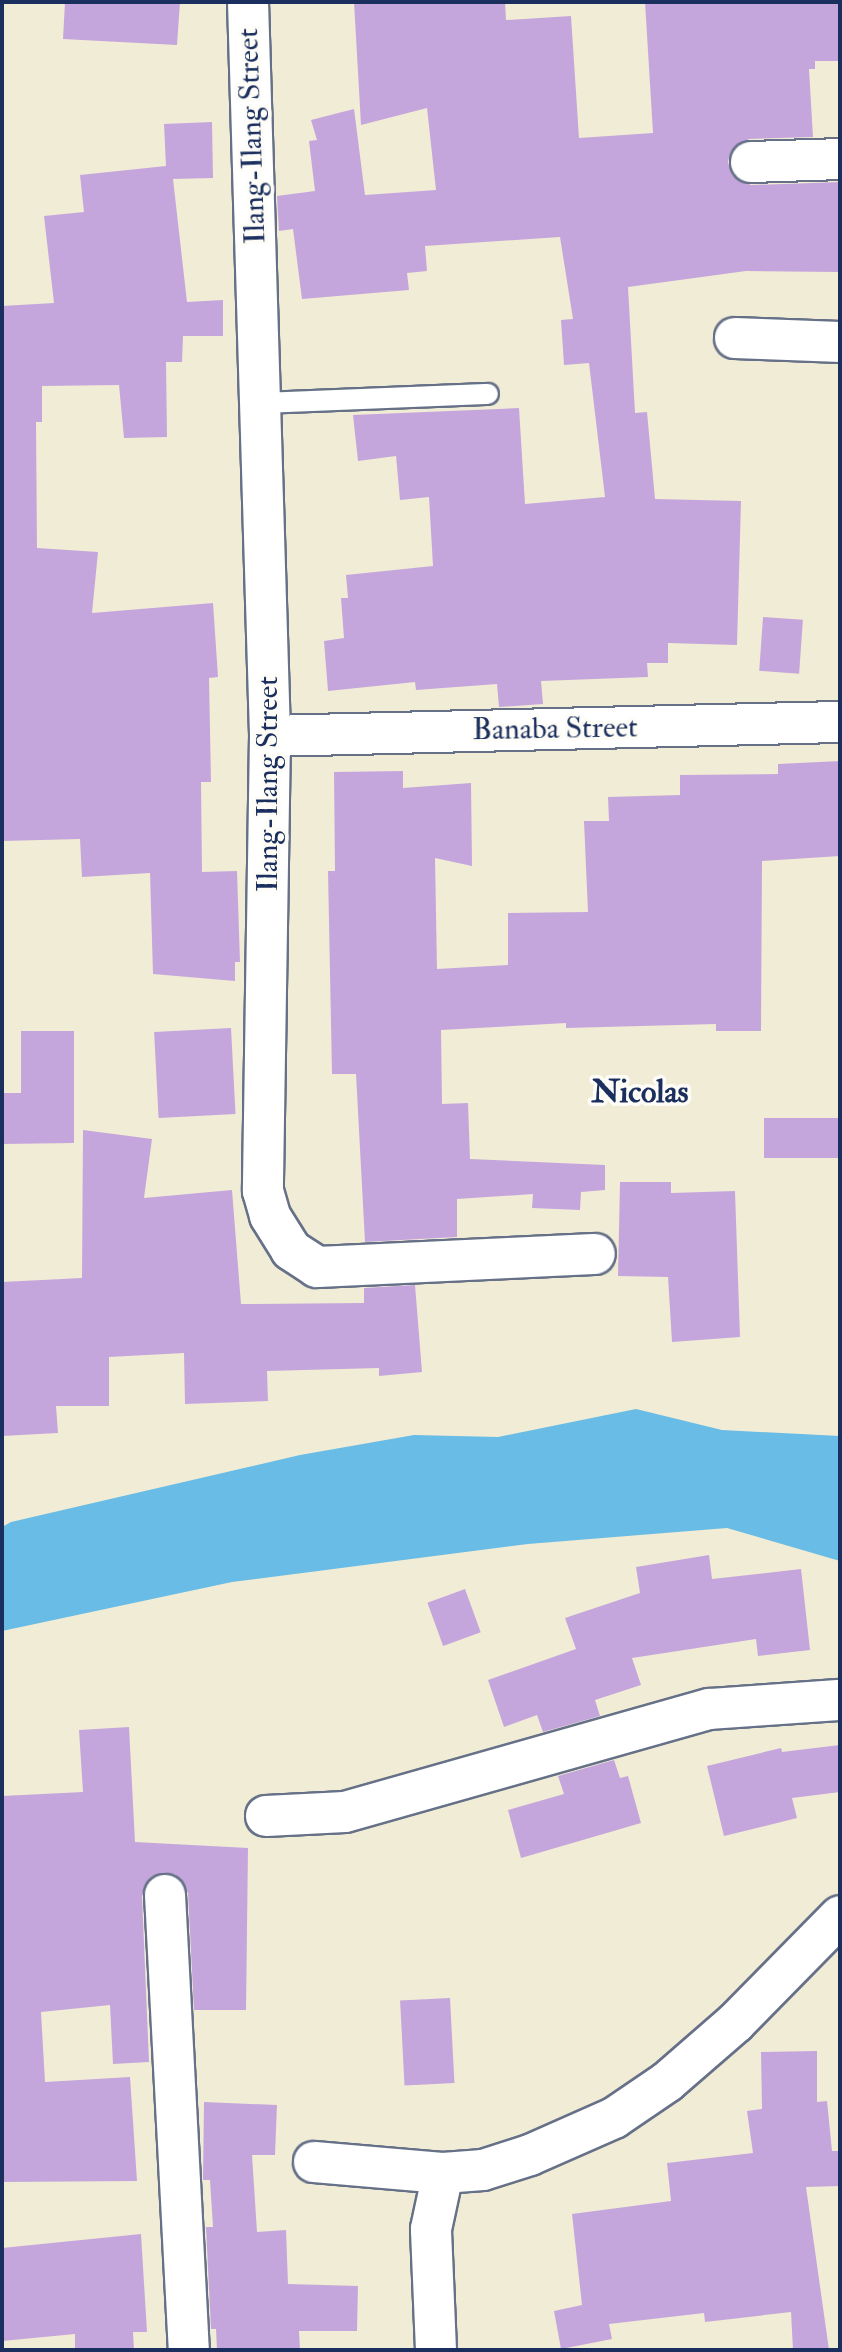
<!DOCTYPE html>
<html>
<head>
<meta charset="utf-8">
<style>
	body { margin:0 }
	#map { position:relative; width:842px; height:2352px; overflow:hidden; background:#f1ecd5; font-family:"IM FELL Double Pica",serif }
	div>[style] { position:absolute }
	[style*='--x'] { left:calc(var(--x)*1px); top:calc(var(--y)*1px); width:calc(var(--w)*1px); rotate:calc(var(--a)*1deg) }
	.water>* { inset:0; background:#69bce5 }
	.building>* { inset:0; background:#c5a6dc; transform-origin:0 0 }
	.roads { filter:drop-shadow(2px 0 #667188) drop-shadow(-2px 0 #667188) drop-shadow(0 2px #667188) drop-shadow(0 -2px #667188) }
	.lane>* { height:20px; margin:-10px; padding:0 10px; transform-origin:10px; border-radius:10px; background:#fff }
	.street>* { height:40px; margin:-20px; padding:0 20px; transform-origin:20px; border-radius:20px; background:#fff }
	span { translate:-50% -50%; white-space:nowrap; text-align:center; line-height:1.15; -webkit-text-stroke:7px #fdfcf7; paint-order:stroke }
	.street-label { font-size:30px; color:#1b2f5e }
	.neighbourhood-label { font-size:32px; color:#1b2f5e; font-weight:700 }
	.frame { position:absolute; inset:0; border:4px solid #1b2f5e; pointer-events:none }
</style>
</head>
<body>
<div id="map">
	<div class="water">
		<i style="clip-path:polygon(636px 1409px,722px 1430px,840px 1436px,840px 1561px,727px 1528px,528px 1544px,232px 1582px,2px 1631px,2px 1527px,11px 1522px,300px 1455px,414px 1435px,498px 1437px)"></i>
	</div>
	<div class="building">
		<i style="clip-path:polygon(65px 2px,180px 2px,177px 45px,63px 39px)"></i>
		<i style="clip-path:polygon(354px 2px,505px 2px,506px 20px,571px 16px,579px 138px,653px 133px,645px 2px,840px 2px,840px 61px,815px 61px,815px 69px,809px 69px,813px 137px,749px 139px,731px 151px,728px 162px,732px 175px,751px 185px,840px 182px,840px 272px,746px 271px,628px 287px,635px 413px,647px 412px,655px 499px,741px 501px,737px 645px,668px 643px,668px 663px,647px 663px,648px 677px,541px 681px,543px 704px,499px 707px,497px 684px,416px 690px,415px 682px,328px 691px,324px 641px,344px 638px,341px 598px,348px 598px,346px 575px,433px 566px,429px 497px,400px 500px,396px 456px,358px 461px,353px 415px,519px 408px,525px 504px,605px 497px,589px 363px,564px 365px,561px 320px,573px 319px,560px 237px,425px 246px,427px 271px,407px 273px,409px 290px,302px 299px,293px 229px,279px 231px,277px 196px,315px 191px,309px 141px,317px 140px,311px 120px,354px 109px,365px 195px,436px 190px,427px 108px,361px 125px)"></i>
		<i style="clip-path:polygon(212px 122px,213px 178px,173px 179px,187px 302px,223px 300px,223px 336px,183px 336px,182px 362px,166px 362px,167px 437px,124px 438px,119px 385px,42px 386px,42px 422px,36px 422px,37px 548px,98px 552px,92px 613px,213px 603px,218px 677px,209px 678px,211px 782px,201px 782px,202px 872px,237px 871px,240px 962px,235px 962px,235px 981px,153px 974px,150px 873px,82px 877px,80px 839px,2px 841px,2px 306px,54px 303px,44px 216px,84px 212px,80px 175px,166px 166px,164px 124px)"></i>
		<i style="left:763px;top:617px;width:40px;height:54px;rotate:4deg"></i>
		<i style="clip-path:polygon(840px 761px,840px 856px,762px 861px,761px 1031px,716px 1031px,716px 1024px,566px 1028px,566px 1023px,441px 1030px,442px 1104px,468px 1103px,470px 1159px,605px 1165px,605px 1190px,581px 1192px,580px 1210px,532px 1208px,533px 1194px,457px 1199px,457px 1237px,365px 1242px,356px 1074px,332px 1074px,328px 871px,335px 871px,334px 772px,403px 771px,403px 788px,471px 783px,472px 866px,435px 858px,437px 969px,508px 965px,508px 913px,588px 912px,584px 821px,609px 821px,608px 797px,680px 795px,680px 775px,778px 774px,778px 764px)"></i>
		<i style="left:231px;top:1028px;width:86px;height:77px;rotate:87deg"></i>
		<i style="clip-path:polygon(21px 1031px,74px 1031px,74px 1143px,2px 1144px,2px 1093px,21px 1093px)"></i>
		<i style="left:840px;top:1118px;width:40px;height:76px;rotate:90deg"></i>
		<i style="clip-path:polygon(83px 1130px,152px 1139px,144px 1198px,232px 1190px,241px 1304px,364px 1303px,364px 1288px,415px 1285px,422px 1372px,379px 1376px,379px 1368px,267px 1371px,268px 1401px,185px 1404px,184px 1353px,109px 1357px,109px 1406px,56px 1406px,58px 1433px,2px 1436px,2px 1282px,82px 1278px)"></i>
		<i style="clip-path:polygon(620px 1182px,671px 1182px,671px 1193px,735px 1191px,740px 1337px,672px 1342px,668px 1277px,618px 1276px)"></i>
		<i style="clip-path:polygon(709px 1555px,712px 1579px,801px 1569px,810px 1650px,758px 1656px,756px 1639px,632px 1658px,641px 1685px,595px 1700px,600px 1716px,543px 1732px,537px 1715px,504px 1727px,488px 1680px,576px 1649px,565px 1618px,640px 1593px,636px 1567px)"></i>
		<i style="left:465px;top:1589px;width:46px;height:40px;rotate:70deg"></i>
		<i style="clip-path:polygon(129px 1727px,135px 1842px,248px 1848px,246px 2010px,194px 2010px,188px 1893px,175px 1874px,152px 1876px,142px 1896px,149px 2062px,113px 2064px,110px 2005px,41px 2012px,45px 2082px,130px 2077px,137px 2181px,2px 2182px,2px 1796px,83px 1792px,79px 1730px)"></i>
		<i style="clip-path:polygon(840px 1745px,840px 1792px,792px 1798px,797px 1818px,724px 1836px,707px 1766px,781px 1748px,782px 1752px)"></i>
		<i style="clip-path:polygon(614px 1760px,620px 1778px,628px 1776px,641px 1823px,521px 1858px,508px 1810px,564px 1794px,558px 1776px)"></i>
		<i style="left:450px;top:1998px;width:85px;height:50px;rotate:87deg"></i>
		<i style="clip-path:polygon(817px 2051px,817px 2102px,827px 2101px,832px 2151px,840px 2151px,840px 2186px,806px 2187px,829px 2350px,793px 2350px,791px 2312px,705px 2322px,704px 2313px,609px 2324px,612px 2339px,561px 2349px,554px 2311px,582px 2305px,572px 2214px,671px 2201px,667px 2163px,753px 2153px,747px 2111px,762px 2109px,761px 2052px)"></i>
		<i style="clip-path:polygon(204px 2102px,277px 2105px,275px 2155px,252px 2155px,257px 2232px,286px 2230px,288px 2284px,358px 2286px,357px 2331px,299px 2331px,300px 2350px,217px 2350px,216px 2329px,211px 2329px,206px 2227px,213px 2227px,210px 2180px,203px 2180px)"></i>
		<i style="clip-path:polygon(141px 2234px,147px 2332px,133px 2332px,134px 2350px,75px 2350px,75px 2334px,2px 2341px,2px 2248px)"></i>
	</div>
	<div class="roads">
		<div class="lane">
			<i style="--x:260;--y:403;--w:228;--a:-2.3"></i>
		</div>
		<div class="street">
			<i style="--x:248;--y:2;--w:734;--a:88.28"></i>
			<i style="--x:270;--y:736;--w:455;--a:90.9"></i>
			<i style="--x:263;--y:1191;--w:26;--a:74"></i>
			<i style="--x:270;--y:1216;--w:40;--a:58"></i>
			<i style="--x:291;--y:1250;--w:31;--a:33"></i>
			<i style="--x:317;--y:1267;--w:278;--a:-2.7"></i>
			<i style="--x:751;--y:162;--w:89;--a:-1.9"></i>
			<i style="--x:735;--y:338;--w:105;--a:2.2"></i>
			<i style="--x:270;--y:736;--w:570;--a:-1.41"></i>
			<i style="--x:266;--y:1816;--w:79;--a:-2.9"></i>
			<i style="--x:345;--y:1812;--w:379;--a:-15.8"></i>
			<i style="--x:710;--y:1709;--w:130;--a:-4"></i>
			<i style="--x:165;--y:1895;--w:456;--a:87"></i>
			<i style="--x:314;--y:2162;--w:129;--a:4.9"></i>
			<i style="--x:436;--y:2350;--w:121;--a:-92.4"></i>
			<i style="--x:431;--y:2229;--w:57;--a:-77.9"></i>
			<i style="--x:443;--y:2173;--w:40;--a:-4.3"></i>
			<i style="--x:483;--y:2170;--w:49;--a:-17.7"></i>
			<i style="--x:530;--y:2155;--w:92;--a:-23.8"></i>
			<i style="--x:614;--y:2118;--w:64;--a:-34.2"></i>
			<i style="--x:667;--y:2082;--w:91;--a:-41"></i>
			<i style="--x:736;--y:2022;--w:148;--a:-45.5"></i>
		</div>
	</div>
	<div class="street-label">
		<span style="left:252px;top:136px;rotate:-92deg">Ilang-Ilang Street</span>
		<span style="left:555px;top:729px;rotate:-1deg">Banaba Street</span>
		<span style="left:268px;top:784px;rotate:-90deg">Ilang-Ilang Street</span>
	</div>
	<div class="neighbourhood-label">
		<span style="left:640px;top:1092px">Nicolas</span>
	</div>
	<div class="frame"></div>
</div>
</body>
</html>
